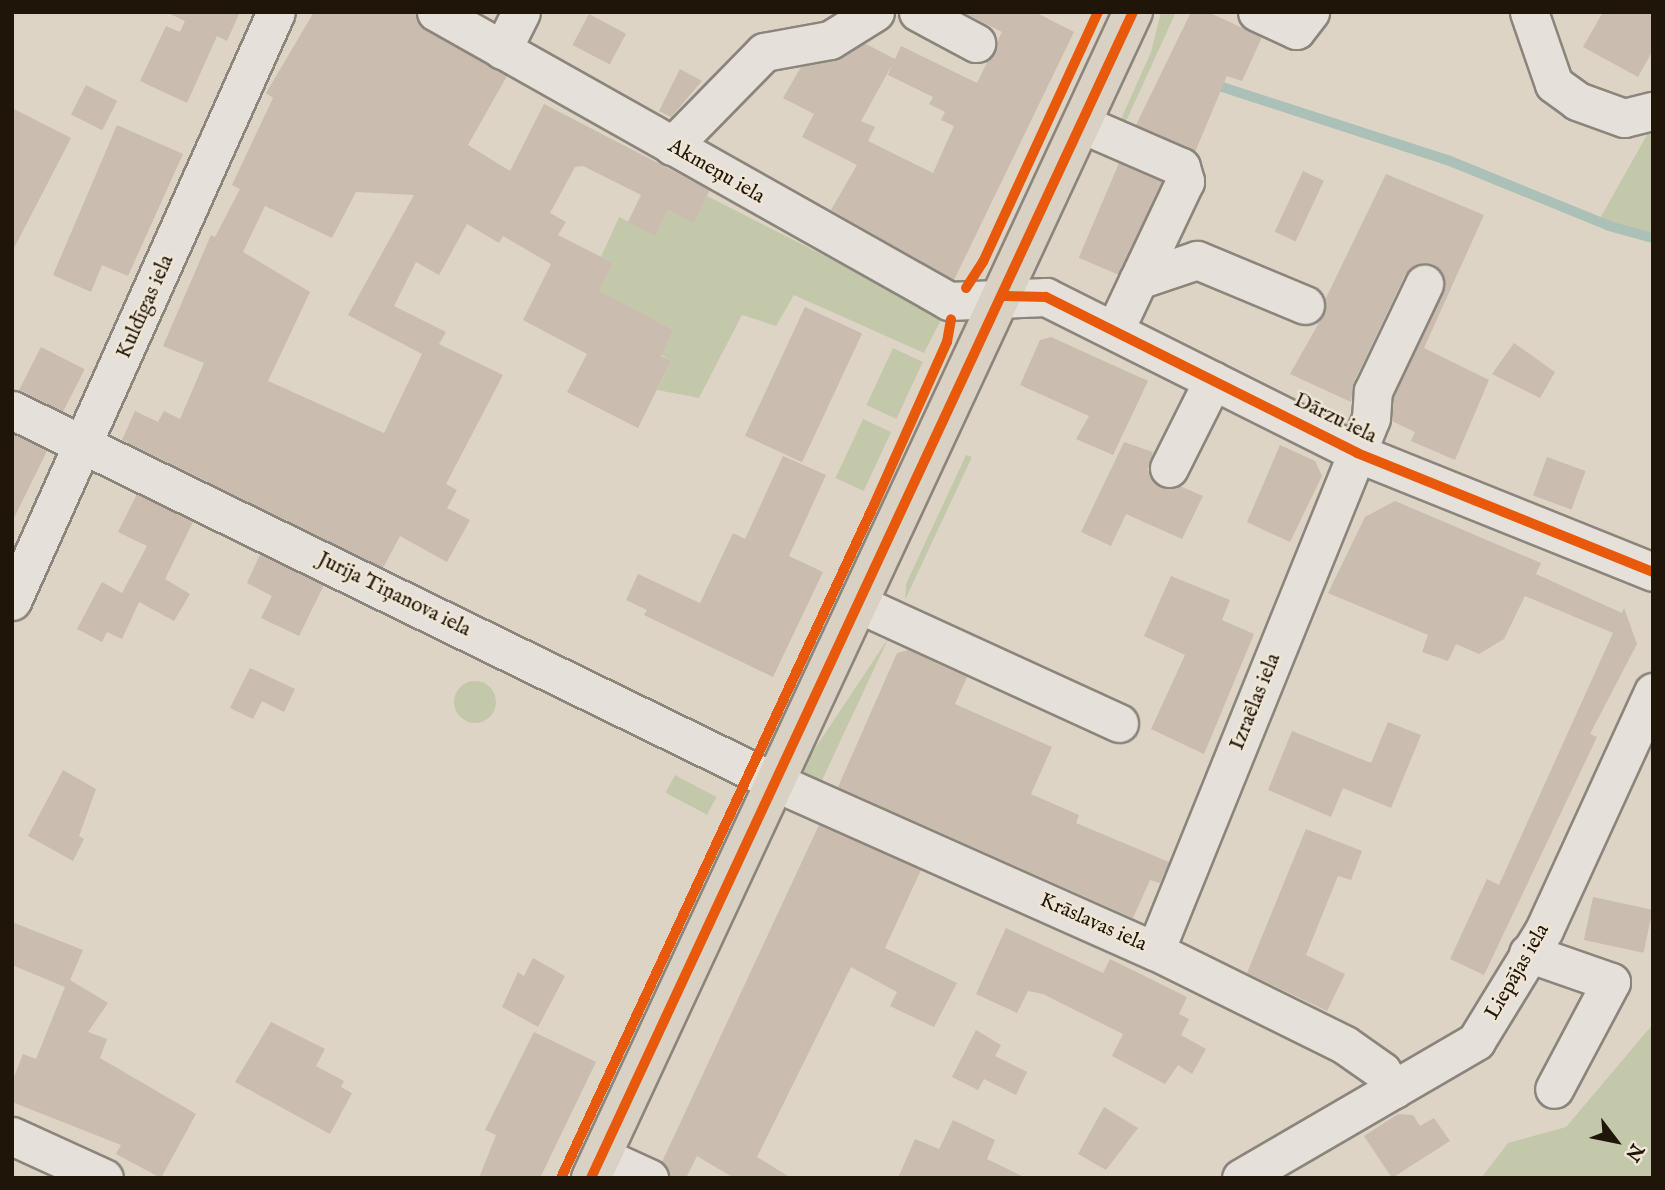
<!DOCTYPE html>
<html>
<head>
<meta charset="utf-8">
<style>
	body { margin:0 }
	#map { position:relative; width:1665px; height:1190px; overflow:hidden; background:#ddd4c6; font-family:"IM FELL English",serif }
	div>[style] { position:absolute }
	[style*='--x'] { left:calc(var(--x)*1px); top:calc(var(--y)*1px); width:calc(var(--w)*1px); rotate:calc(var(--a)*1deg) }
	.green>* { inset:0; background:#c4c8ab; transform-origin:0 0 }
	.round { border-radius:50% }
	.stream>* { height:10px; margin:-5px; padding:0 5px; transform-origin:5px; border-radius:5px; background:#abc1b8 }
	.building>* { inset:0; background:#cabcaf; transform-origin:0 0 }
	.roads { filter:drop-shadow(2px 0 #8c857c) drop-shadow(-2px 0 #8c857c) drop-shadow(0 2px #8c857c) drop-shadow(0 -2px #8c857c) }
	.minor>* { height:37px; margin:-18.5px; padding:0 18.5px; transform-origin:18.5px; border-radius:18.5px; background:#e5e1da }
	.major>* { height:38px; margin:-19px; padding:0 19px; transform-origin:19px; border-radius:19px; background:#d9d1c4 }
	.cycleway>* { height:10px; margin:-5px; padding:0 5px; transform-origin:5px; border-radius:5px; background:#e8590c }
	span { translate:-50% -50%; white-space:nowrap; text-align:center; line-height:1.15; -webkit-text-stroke:5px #efe5d4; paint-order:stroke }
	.street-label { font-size:21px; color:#201509 }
	.frame { position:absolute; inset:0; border:14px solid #201509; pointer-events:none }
	.north { position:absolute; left:1581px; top:1106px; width:70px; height:70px; -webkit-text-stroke:5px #efe5d4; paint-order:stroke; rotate:122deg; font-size:19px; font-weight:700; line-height:28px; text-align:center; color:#201509 }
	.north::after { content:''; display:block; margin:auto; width:24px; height:32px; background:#201509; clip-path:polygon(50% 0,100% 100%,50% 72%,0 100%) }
</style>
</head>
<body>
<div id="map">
	<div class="green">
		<i style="clip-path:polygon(1161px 12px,1176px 12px,1122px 130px,1117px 128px,1151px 52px)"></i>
		<i style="clip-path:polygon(1653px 124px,1653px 237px,1598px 222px)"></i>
		<i style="clip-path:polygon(707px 196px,943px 316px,924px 353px,794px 295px,776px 326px,742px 315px,699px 398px,657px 390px,671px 361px,661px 355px,674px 330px,598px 292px,613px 263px,601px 257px,619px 217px,655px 235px,668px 210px,694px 222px)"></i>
		<i style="left:893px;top:348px;width:33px;height:63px;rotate:25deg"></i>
		<i style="left:863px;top:419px;width:31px;height:65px;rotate:25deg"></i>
		<i style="clip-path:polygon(966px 455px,972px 457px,905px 600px,906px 584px)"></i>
		<i style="clip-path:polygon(889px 637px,817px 791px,802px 768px)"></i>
		<i class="round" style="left:454px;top:681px;width:42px;height:42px"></i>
		<i style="left:675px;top:775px;width:47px;height:20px;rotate:28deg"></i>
		<i style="clip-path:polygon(1653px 1024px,1653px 1178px,1481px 1178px,1508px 1143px,1566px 1127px)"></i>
	</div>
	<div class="stream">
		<i style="--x:1210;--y:83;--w:252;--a:18"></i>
		<i style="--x:1450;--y:161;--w:172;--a:22.2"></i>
		<i style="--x:1609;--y:226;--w:46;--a:15.3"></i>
	</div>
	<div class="building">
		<i style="clip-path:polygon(166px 12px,240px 12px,227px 41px,217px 36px,187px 103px,140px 81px,166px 26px,180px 32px,185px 21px)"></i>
		<i style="clip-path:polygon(evenodd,314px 12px,415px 12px,426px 30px,507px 76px,468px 145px,510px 171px,544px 104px,710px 190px,694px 223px,668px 210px,655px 236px,628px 222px,641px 195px,583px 166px,575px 167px,550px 213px,566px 222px,558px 235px,613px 263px,599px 291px,674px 330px,661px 356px,671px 361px,638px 428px,567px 392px,587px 354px,523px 320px,551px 264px,503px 236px,499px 243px,467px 224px,439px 275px,416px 262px,394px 306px,446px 332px,439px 344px,503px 375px,446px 484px,457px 490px,447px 508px,470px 520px,447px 562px,400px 536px,383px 568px,122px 440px,135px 411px,158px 422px,164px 411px,180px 419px,204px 363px,163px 346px,211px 235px,215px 237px,240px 189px,232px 185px,273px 98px,266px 93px,314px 12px,356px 192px,414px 195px,348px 315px,422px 354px,384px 433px,268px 381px,310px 292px,243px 252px,265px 206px,332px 238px,356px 192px)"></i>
		<i style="clip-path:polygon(evenodd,963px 12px,1035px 12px,1074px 32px,954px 280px,831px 210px,857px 165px,802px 137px,814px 114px,783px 98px,801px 67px,834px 61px,864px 43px,895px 59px,901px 46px,977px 83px,1002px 32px,963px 12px,892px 65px,888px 75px,933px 97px,929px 104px,945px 112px,941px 120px,954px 126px,933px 173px,868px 141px,875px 127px,861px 121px,892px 65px)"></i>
		<i style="clip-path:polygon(1191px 12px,1208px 12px,1262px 37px,1242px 81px,1227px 76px,1195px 152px,1136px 125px)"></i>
		<i style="clip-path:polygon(1603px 12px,1653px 12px,1653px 50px,1638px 77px,1583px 47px)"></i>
		<i style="left:589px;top:14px;width:42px;height:35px;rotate:28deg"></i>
		<i style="clip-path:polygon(680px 69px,702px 81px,671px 117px,659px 111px)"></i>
		<i style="left:86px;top:85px;width:35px;height:33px;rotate:27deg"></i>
		<i style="clip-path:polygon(12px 108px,71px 138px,12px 252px)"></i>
		<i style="clip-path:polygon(117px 125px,183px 154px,128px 276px,102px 265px,91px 292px,53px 275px)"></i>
		<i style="left:1119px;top:163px;width:47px;height:103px;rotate:23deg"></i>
		<i style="left:1303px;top:171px;width:23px;height:67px;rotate:25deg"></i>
		<i style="clip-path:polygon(1386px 174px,1484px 215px,1424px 348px,1489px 380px,1455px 460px,1411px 441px,1415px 432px,1392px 421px,1394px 396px,1443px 292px,1445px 282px,1434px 265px,1422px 263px,1405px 275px,1354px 382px,1351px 402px,1290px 374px,1324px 314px,1325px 300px)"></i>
		<i style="left:805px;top:307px;width:63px;height:142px;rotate:25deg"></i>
		<i style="clip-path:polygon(1051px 337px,1148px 381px,1113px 455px,1076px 439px,1089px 416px,1020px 385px,1040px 340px)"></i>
		<i style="clip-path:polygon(1514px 343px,1555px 372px,1540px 398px,1492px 374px)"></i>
		<i style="left:41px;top:347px;width:49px;height:48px;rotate:27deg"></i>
		<i style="clip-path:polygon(12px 433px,47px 451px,12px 522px)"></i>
		<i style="clip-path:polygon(1124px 442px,1153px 452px,1148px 470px,1159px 486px,1180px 486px,1203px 496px,1182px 539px,1126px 514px,1111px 546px,1081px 532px)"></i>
		<i style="clip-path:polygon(1280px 445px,1315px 461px,1322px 476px,1290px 542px,1247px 522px)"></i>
		<i style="clip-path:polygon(783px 456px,826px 475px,789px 556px,823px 572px,773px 677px,644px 615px,647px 610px,626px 600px,638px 574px,700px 603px,733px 533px,745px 539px)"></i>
		<i style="left:1547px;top:457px;width:41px;height:41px;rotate:20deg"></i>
		<i style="clip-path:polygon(137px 494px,193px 522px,165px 579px,190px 594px,174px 621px,139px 602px,122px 639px,107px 632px,102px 642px,77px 629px,102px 582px,122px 593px,147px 546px,118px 532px)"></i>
		<i style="clip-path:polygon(1395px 501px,1541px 563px,1536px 574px,1622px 613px,1624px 608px,1637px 644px,1590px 734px,1597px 737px,1484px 975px,1450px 959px,1487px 879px,1499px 885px,1613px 633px,1525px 596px,1504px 639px,1479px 654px,1456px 644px,1448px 661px,1422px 652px,1428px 635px,1328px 593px,1365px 517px)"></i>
		<i style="clip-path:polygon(260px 554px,324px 585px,299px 636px,261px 618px,272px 596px,247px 583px)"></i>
		<i style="clip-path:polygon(1171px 576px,1230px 600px,1222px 620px,1254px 634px,1204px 754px,1151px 729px,1185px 655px,1144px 636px)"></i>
		<i style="clip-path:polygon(909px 650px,967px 677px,955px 704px,1052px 747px,1031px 794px,1079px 815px,1076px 823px,1169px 862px,1160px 883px,1150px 880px,1133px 918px,838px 787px,897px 653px)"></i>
		<i style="clip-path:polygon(250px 668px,295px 689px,284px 712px,262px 701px,253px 719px,230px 708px)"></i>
		<i style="clip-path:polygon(1388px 722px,1421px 735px,1391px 808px,1343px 788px,1331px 817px,1268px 790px,1292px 731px,1371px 763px)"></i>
		<i style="clip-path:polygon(63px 770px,96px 789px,79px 836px,84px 839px,73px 861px,28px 836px)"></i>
		<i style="clip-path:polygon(819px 825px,921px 870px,885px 948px,957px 983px,934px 1027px,890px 1006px,897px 992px,851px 967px,757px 1157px,791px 1178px,734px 1178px,697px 1156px,686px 1178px,670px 1178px,662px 1162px)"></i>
		<i style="clip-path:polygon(1306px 829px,1362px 851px,1351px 880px,1338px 876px,1306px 955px,1345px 974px,1327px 1011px,1247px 973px)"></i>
		<i style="left:1593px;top:897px;width:61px;height:44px;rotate:12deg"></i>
		<i style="clip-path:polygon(12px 922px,83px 950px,70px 980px,108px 1003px,88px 1032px,107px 1039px,100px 1058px,196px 1114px,161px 1178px,116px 1154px,121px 1145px,12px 1102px,12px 1082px,23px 1054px,36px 1059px,65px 987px,12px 965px)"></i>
		<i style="clip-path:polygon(1006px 928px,1103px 973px,1110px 959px,1187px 997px,1179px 1014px,1189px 1019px,1181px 1035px,1206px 1049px,1192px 1074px,1178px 1065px,1165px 1084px,1112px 1056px,1123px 1034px,1043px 994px,1028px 991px,1017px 1013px,976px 994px)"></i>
		<i style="clip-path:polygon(533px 958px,565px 976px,538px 1027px,502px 1007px,518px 972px,524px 976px)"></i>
		<i style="clip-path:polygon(271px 1022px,325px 1049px,316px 1066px,344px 1081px,341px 1087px,352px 1093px,330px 1134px,235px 1082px)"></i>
		<i style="clip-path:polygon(976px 1030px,1001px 1045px,995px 1056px,1027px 1072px,1016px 1095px,984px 1079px,978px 1090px,952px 1077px)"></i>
		<i style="clip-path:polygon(534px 1032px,596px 1062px,540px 1178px,479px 1178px,496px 1135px,485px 1130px)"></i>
		<i style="clip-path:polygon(1104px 1107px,1138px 1128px,1106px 1170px,1078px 1154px)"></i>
		<i style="clip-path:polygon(1398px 1114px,1413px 1115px,1420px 1126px,1434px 1118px,1450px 1141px,1392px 1178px,1364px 1136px)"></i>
		<i style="clip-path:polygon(953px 1120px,995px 1140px,987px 1159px,1026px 1178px,898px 1178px,915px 1139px,939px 1149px)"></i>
	</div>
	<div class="roads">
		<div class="minor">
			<i style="--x:436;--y:12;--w:589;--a:29.39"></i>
			<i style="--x:949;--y:301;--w:97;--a:-2.4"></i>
			<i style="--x:1046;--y:297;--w:348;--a:26.6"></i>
			<i style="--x:1357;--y:453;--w:319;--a:21.9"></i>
			<i style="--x:918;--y:12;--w:66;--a:28.1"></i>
			<i style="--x:1257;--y:12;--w:43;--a:24.8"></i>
			<i style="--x:1296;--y:30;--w:23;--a:-52"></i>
			<i style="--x:1529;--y:12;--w:76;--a:70.9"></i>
			<i style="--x:1554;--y:84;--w:29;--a:36"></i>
			<i style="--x:1577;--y:101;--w:50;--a:19.9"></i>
			<i style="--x:1624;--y:118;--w:30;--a:-14"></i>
			<i style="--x:502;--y:50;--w:42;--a:-63.4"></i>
			<i style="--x:1082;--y:124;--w:108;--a:23.5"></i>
			<i style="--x:1181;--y:167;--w:15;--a:74"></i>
			<i style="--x:1185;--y:181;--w:164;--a:115.3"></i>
			<i style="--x:672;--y:146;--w:132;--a:-45.6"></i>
			<i style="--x:764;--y:52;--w:67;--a:-10.3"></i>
			<i style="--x:830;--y:40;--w:53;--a:-31.9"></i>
			<i style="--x:1138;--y:280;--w:62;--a:-18.7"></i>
			<i style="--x:1197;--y:260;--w:117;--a:22.6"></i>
			<i style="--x:12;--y:410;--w:849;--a:25.99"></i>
			<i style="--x:775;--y:782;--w:416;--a:24"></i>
			<i style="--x:1155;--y:951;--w:212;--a:26.3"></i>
			<i style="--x:1345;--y:1045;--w:45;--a:35.1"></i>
			<i style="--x:1382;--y:1071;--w:22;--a:58"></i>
			<i style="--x:1169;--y:468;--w:98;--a:-63.4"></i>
			<i style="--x:12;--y:601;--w:645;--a:-65.86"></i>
			<i style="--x:859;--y:604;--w:286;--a:24.6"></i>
			<i style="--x:1155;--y:951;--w:575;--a:-67.94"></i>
			<i style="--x:1371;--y:418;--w:27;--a:-86"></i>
			<i style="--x:1373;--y:391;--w:119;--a:-64.5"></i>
			<i style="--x:1528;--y:953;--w:88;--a:19.3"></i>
			<i style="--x:1611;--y:982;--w:121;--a:118"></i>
			<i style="--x:12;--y:1136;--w:101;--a:24.5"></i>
			<i style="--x:601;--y:1156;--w:53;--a:24.6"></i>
			<i style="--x:1241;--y:1178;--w:272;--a:-30.2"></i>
			<i style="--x:1476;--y:1041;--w:130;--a:-58.5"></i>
			<i style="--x:1544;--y:930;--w:262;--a:-65.4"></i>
		</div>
		<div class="major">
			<i style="--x:591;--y:1178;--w:1286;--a:-65.07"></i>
		</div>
	</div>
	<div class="cycleway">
		<i style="--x:966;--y:288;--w:31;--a:-57"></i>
		<i style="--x:983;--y:262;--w:275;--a:-65.3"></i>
		<i style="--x:1005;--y:296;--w:41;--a:1.4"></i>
		<i style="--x:1046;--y:297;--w:348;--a:26.6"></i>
		<i style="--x:1357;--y:453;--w:319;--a:21.9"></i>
		<i style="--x:561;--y:1178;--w:742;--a:-65.06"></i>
		<i style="--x:874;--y:505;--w:179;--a:-65.9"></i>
		<i style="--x:947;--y:342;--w:23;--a:-80"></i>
		<i style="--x:591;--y:1178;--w:1286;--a:-65.07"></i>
	</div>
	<div class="street-label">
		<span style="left:716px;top:172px;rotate:30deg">Akmeņu iela</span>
		<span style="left:146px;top:307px;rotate:-66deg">Kuldīgas iela</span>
		<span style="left:1335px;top:419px;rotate:26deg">Dārzu iela</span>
		<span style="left:394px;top:595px;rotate:26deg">Jurija Tiņanova iela</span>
		<span style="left:1256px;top:702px;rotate:-68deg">Izraēlas iela</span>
		<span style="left:1093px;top:923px;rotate:24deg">Krāslavas iela</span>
		<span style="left:1518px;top:972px;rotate:-60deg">Liepājas iela</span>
	</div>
	<div class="frame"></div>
	<div class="north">N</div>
</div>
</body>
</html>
